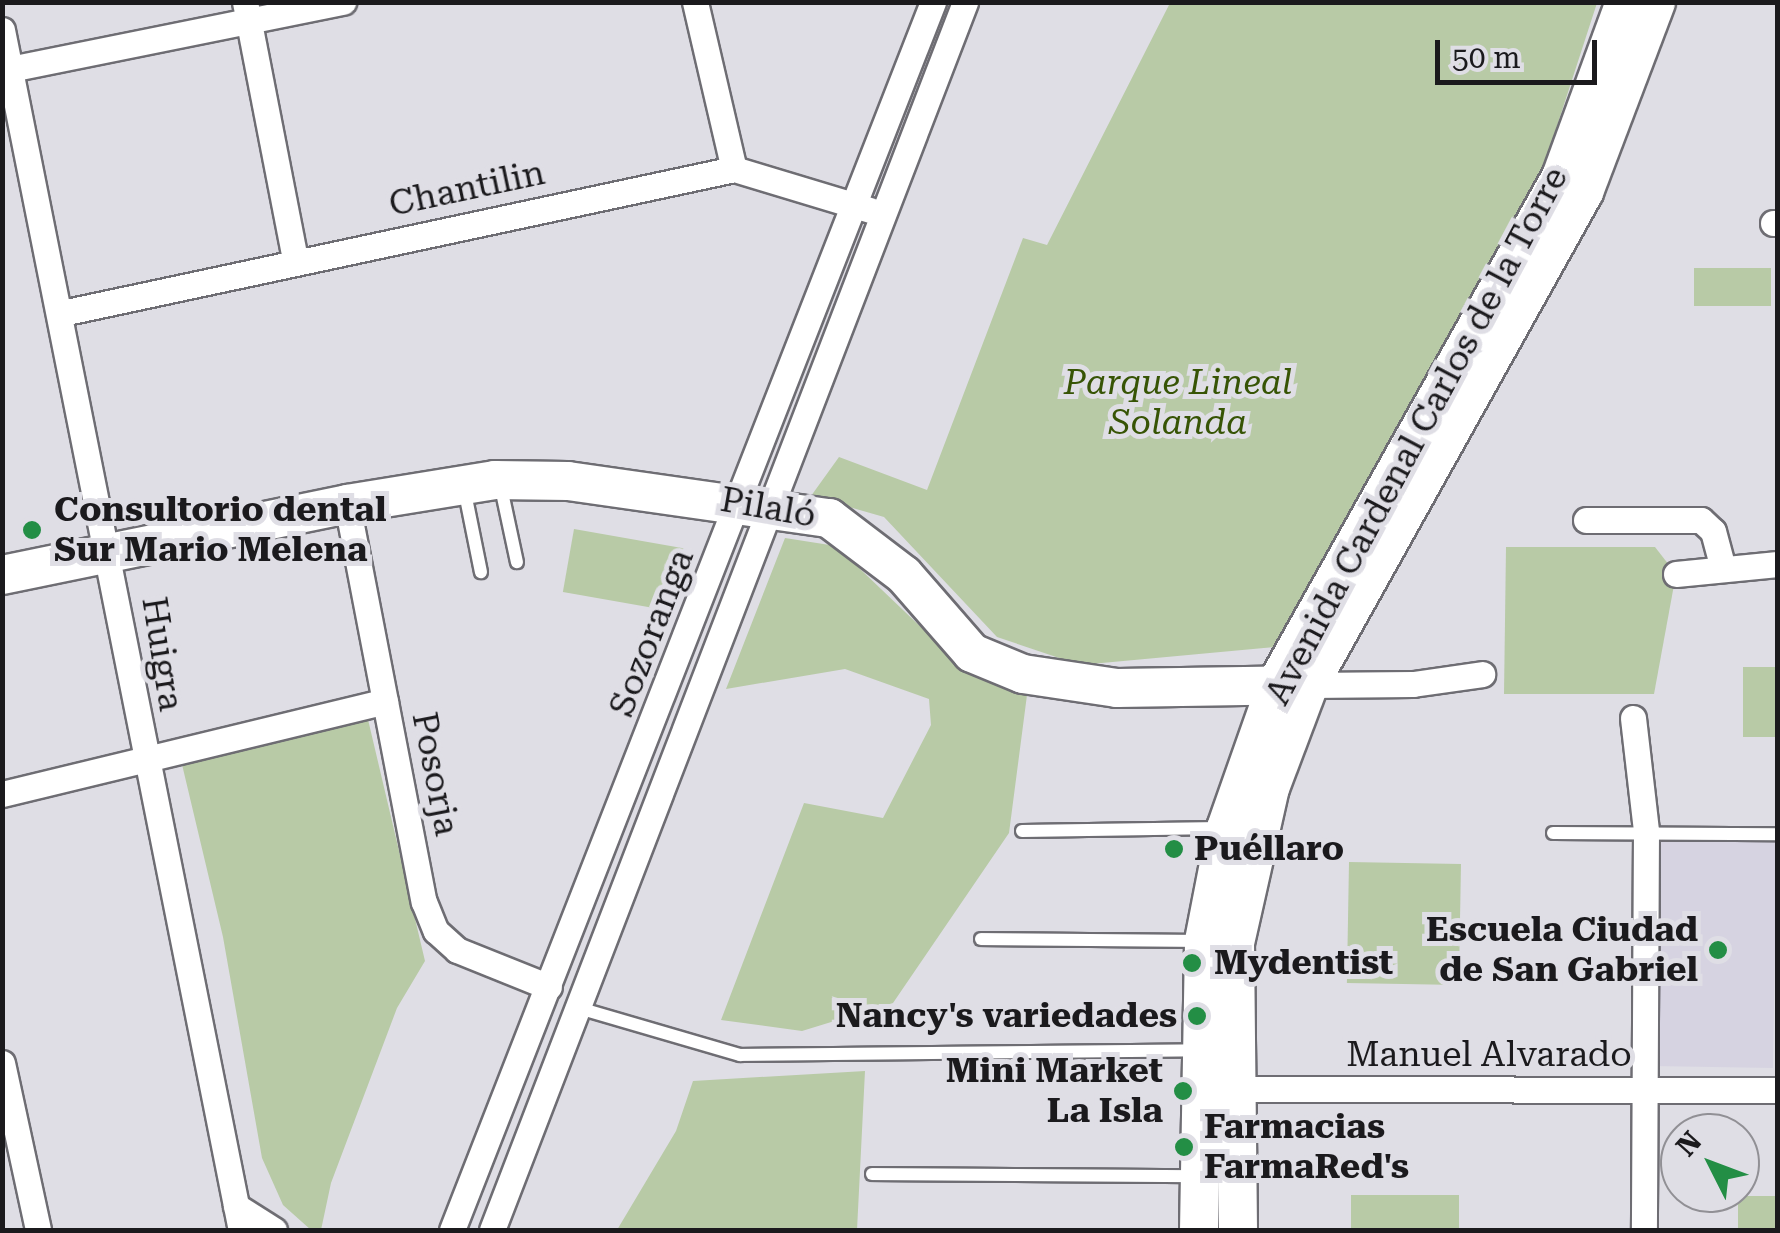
<!DOCTYPE html>
<html>
<head>
<meta charset="utf-8">
<style>
	body { margin:0 }
	#map { position:relative; width:1780px; height:1233px; overflow:hidden; background:#dfdee5; font-family:"Roboto Serif",serif }
	div>[style] { position:absolute }
	[style*='--x'] { left:calc(var(--x)*1px); top:calc(var(--y)*1px); width:calc(var(--w)*1px); rotate:calc(var(--a)*1deg) }
	.built>* { inset:0; background:#d6d3e1; transform-origin:0 0 }
	.green>* { inset:0; background:#b8caa6; transform-origin:0 0 }
	.roads { filter:drop-shadow(2px 0 #6e6d73) drop-shadow(-2px 0 #6e6d73) drop-shadow(0 2px #6e6d73) drop-shadow(0 -2px #6e6d73) }
	.lane>* { height:12px; margin:-6px; padding:0 6px; transform-origin:6px; border-radius:6px; background:#fff }
	.street>* { height:25px; margin:-12.5px; padding:0 12.5px; transform-origin:12.5px; border-radius:12.5px; background:#fff }
	.secondary>* { height:38px; margin:-19px; padding:0 19px; transform-origin:19px; border-radius:19px; background:#fff }
	.dots>* { width:28px; height:28px; translate:-50% -50%; box-sizing:border-box; border:5px solid #dfdee5; border-radius:50% }
	span { translate:-50% -50%; white-space:nowrap; text-align:center; line-height:1.15; -webkit-text-stroke:10px #dfdee5; paint-order:stroke }
	.street-label { font-size:35px; color:#1b1a1d }
	.park-label { font-size:35px; color:#375405; font-style:italic }
	.poi-label { font-size:35px; color:#1b1a1d; font-weight:700 }
	.left { translate:0 -50%; text-align:left }
	.right { translate:-100% -50%; text-align:right }
	.frame { position:absolute; inset:0; border:5px solid #1b1a1d; pointer-events:none }
	.north { position:absolute; left:1660px; top:1113px; width:100px; height:100px; box-sizing:border-box; background:#dfdee5; border:2px solid #919095; border-radius:50%; rotate:312deg; font-size:28px; font-weight:700; line-height:40px; text-align:center; color:#1b1a1d }
	.north::after { content:''; display:block; margin:auto; width:35px; height:45px; background:#238e45; clip-path:polygon(50% 0,100% 100%,50% 72%,0 100%) }
	.scale { position:absolute; left:1435px; top:40px; width:162px; height:45px; box-sizing:border-box; border:5px solid #1b1a1d; border-top:0; padding-left:12px; font-size:30px; line-height:35px; white-space:nowrap; color:#1b1a1d; -webkit-text-stroke:8px #dfdee5; paint-order:stroke }
</style>
</head>
<body>
<div id="map">
	<div class="built">
		<i style="left:1657px;top:832px;width:120px;height:234px;rotate:1deg"></i>
	</div>
	<div class="green">
		<i style="clip-path:polygon(1170px 3px,1597px 3px,1542px 172px,1275px 647px,1080px 665px,997px 637px,884px 517px,811px 496px,839px 457px,927px 490px,1023px 238px,1047px 245px)"></i>
		<i style="left:1694px;top:268px;width:77px;height:38px"></i>
		<i style="left:574px;top:529px;width:111px;height:64px;rotate:10deg"></i>
		<i style="clip-path:polygon(785px 538px,836px 546px,948px 653px,1027px 695px,1009px 833px,893px 1003px,802px 1031px,721px 1020px,804px 803px,883px 818px,931px 725px,929px 699px,845px 669px,726px 689px)"></i>
		<i style="clip-path:polygon(1506px 547px,1655px 547px,1676px 574px,1654px 694px,1504px 694px)"></i>
		<i style="left:1743px;top:667px;width:34px;height:70px"></i>
		<i style="clip-path:polygon(366px 711px,425px 961px,397px 1008px,331px 1183px,321px 1230px,311px 1230px,283px 1205px,262px 1158px,223px 937px,180px 756px)"></i>
		<i style="left:1349px;top:862px;width:112px;height:121px;rotate:1deg"></i>
		<i style="clip-path:polygon(865px 1071px,857px 1230px,617px 1230px,676px 1131px,693px 1081px)"></i>
		<i style="left:1351px;top:1195px;width:108px;height:35px"></i>
		<i style="left:1738px;top:1196px;width:39px;height:34px"></i>
	</div>
	<div class="roads">
		<div class="lane">
			<i style="--x:500;--y:483;--w:81;--a:77.9"></i>
			<i style="--x:464;--y:488;--w:86;--a:78.6"></i>
			<i style="--x:1022;--y:831;--w:198;--a:-0.9"></i>
			<i style="--x:1553;--y:833;--w:225;--a:0.3"></i>
			<i style="--x:981;--y:939;--w:218;--a:0.5"></i>
			<i style="--x:575;--y:1007;--w:172;--a:16.2"></i>
			<i style="--x:740;--y:1055;--w:458;--a:-0.6"></i>
			<i style="--x:872;--y:1174;--w:323;--a:0.4"></i>
		</div>
		<div class="street">
			<i style="--x:245;--y:2;--w:263;--a:79"></i>
			<i style="--x:695;--y:2;--w:171;--a:76.9"></i>
			<i style="--x:2;--y:30;--w:1224;--a:78.74"></i>
			<i style="--x:10;--y:69;--w:340;--a:-11.4"></i>
			<i style="--x:1773;--y:223;--w:5;--a:0"></i>
			<i style="--x:62;--y:313;--w:687;--a:-12.09"></i>
			<i style="--x:734;--y:169;--w:142;--a:16.8"></i>
			<i style="--x:347;--y:504;--w:405;--a:79.1"></i>
			<i style="--x:424;--y:902;--w:31;--a:68"></i>
			<i style="--x:436;--y:931;--w:28;--a:42"></i>
			<i style="--x:457;--y:950;--w:99;--a:21.9"></i>
			<i style="--x:1586;--y:520;--w:115;--a:0"></i>
			<i style="--x:1701;--y:520;--w:16;--a:43"></i>
			<i style="--x:1713;--y:531;--w:38;--a:75"></i>
			<i style="--x:1676;--y:574;--w:102;--a:-5.6"></i>
			<i style="--x:1309;--y:685;--w:104;--a:-0.6"></i>
			<i style="--x:1413;--y:684;--w:70;--a:-8.2"></i>
			<i style="--x:1633;--y:718;--w:114;--a:83.4"></i>
			<i style="--x:1646;--y:831;--w:399;--a:90.3"></i>
			<i style="--x:2;--y:794;--w:394;--a:-13.6"></i>
			<i style="--x:2;--y:1063;--w:171;--a:77.8"></i>
			<i style="--x:1221;--y:1089;--w:557;--a:0.1"></i>
			<i style="--x:236;--y:1206;--w:45;--a:32.3"></i>
			<i style="--x:452;--y:1230;--w:1319;--a:-68.61"></i>
			<i style="--x:492;--y:1230;--w:1316;--a:-68.93"></i>
		</div>
		<div class="secondary">
			<i style="--x:2;--y:575;--w:352;--a:-11.6"></i>
			<i style="--x:347;--y:504;--w:150;--a:-9.2"></i>
			<i style="--x:495;--y:480;--w:73;--a:0.8"></i>
			<i style="--x:568;--y:481;--w:264;--a:8.1"></i>
			<i style="--x:829;--y:518;--w:94;--a:37.2"></i>
			<i style="--x:904;--y:575;--w:103;--a:48.9"></i>
			<i style="--x:972;--y:653;--w:55;--a:22.4"></i>
			<i style="--x:1023;--y:674;--w:95;--a:8.5"></i>
			<i style="--x:1117;--y:688;--w:192;--a:-0.9"></i>
			<i style="--x:1199;--y:1230;--w:289;--a:-89"></i>
			<i style="--x:1204;--y:941;--w:115;--a:-79"></i>
			<i style="--x:1226;--y:828;--w:154;--a:-70.6"></i>
			<i style="--x:1277;--y:683;--w:580;--a:-60.7"></i>
			<i style="--x:1561;--y:177;--w:186;--a:-69.9"></i>
			<i style="--x:1238;--y:1230;--w:287;--a:-90.6"></i>
			<i style="--x:1235;--y:943;--w:159;--a:-77.3"></i>
			<i style="--x:1270;--y:788;--w:110;--a:-69.3"></i>
			<i style="--x:1309;--y:685;--w:565;--a:-60.85"></i>
			<i style="--x:1584;--y:192;--w:203;--a:-69.2"></i>
		</div>
	</div>
	<div class="dots">
		<i style="left:32px;top:530px;background:#238e45"></i>
		<i style="left:1174px;top:849px;background:#238e45"></i>
		<i style="left:1718px;top:950px;background:#238e45"></i>
		<i style="left:1192px;top:963px;background:#238e45"></i>
		<i style="left:1197px;top:1016px;background:#238e45"></i>
		<i style="left:1183px;top:1091px;background:#238e45"></i>
		<i style="left:1184px;top:1147px;background:#238e45"></i>
	</div>
	<div class="street-label">
		<span style="left:467px;top:189px;rotate:-12deg">Chantilin</span>
		<span style="left:1417px;top:436px;rotate:-62deg">Avenida Cardenal Carlos de la Torre</span>
		<span style="left:768px;top:508px;rotate:10deg">Pilaló</span>
		<span style="left:652px;top:633px;rotate:-69deg">Sozoranga</span>
		<span style="left:162px;top:654px;rotate:81deg">Huigra</span>
		<span style="left:435px;top:774px;rotate:79deg">Posorja</span>
		<span style="left:1489px;top:1055px">Manuel Alvarado</span>
	</div>
	<div class="park-label">
		<span style="left:1178px;top:403px">Parque Lineal<br>Solanda</span>
	</div>
	<div class="poi-label">
		<span class="left" style="left:54px;top:530px">Consultorio dental<br>Sur Mario Melena</span>
		<span class="left" style="left:1194px;top:849px">Puéllaro</span>
		<span class="right" style="left:1698px;top:950px">Escuela Ciudad<br>de San Gabriel</span>
		<span class="left" style="left:1214px;top:963px">Mydentist</span>
		<span class="right" style="left:1177px;top:1016px">Nancy's variedades</span>
		<span class="right" style="left:1163px;top:1091px">Mini Market<br>La Isla</span>
		<span class="left" style="left:1204px;top:1147px">Farmacias<br>FarmaRed's</span>
	</div>
	<div class="frame"></div>
	<div class="north">N</div>
	<div class="scale">50 m</div>
</div>
</body>
</html>
